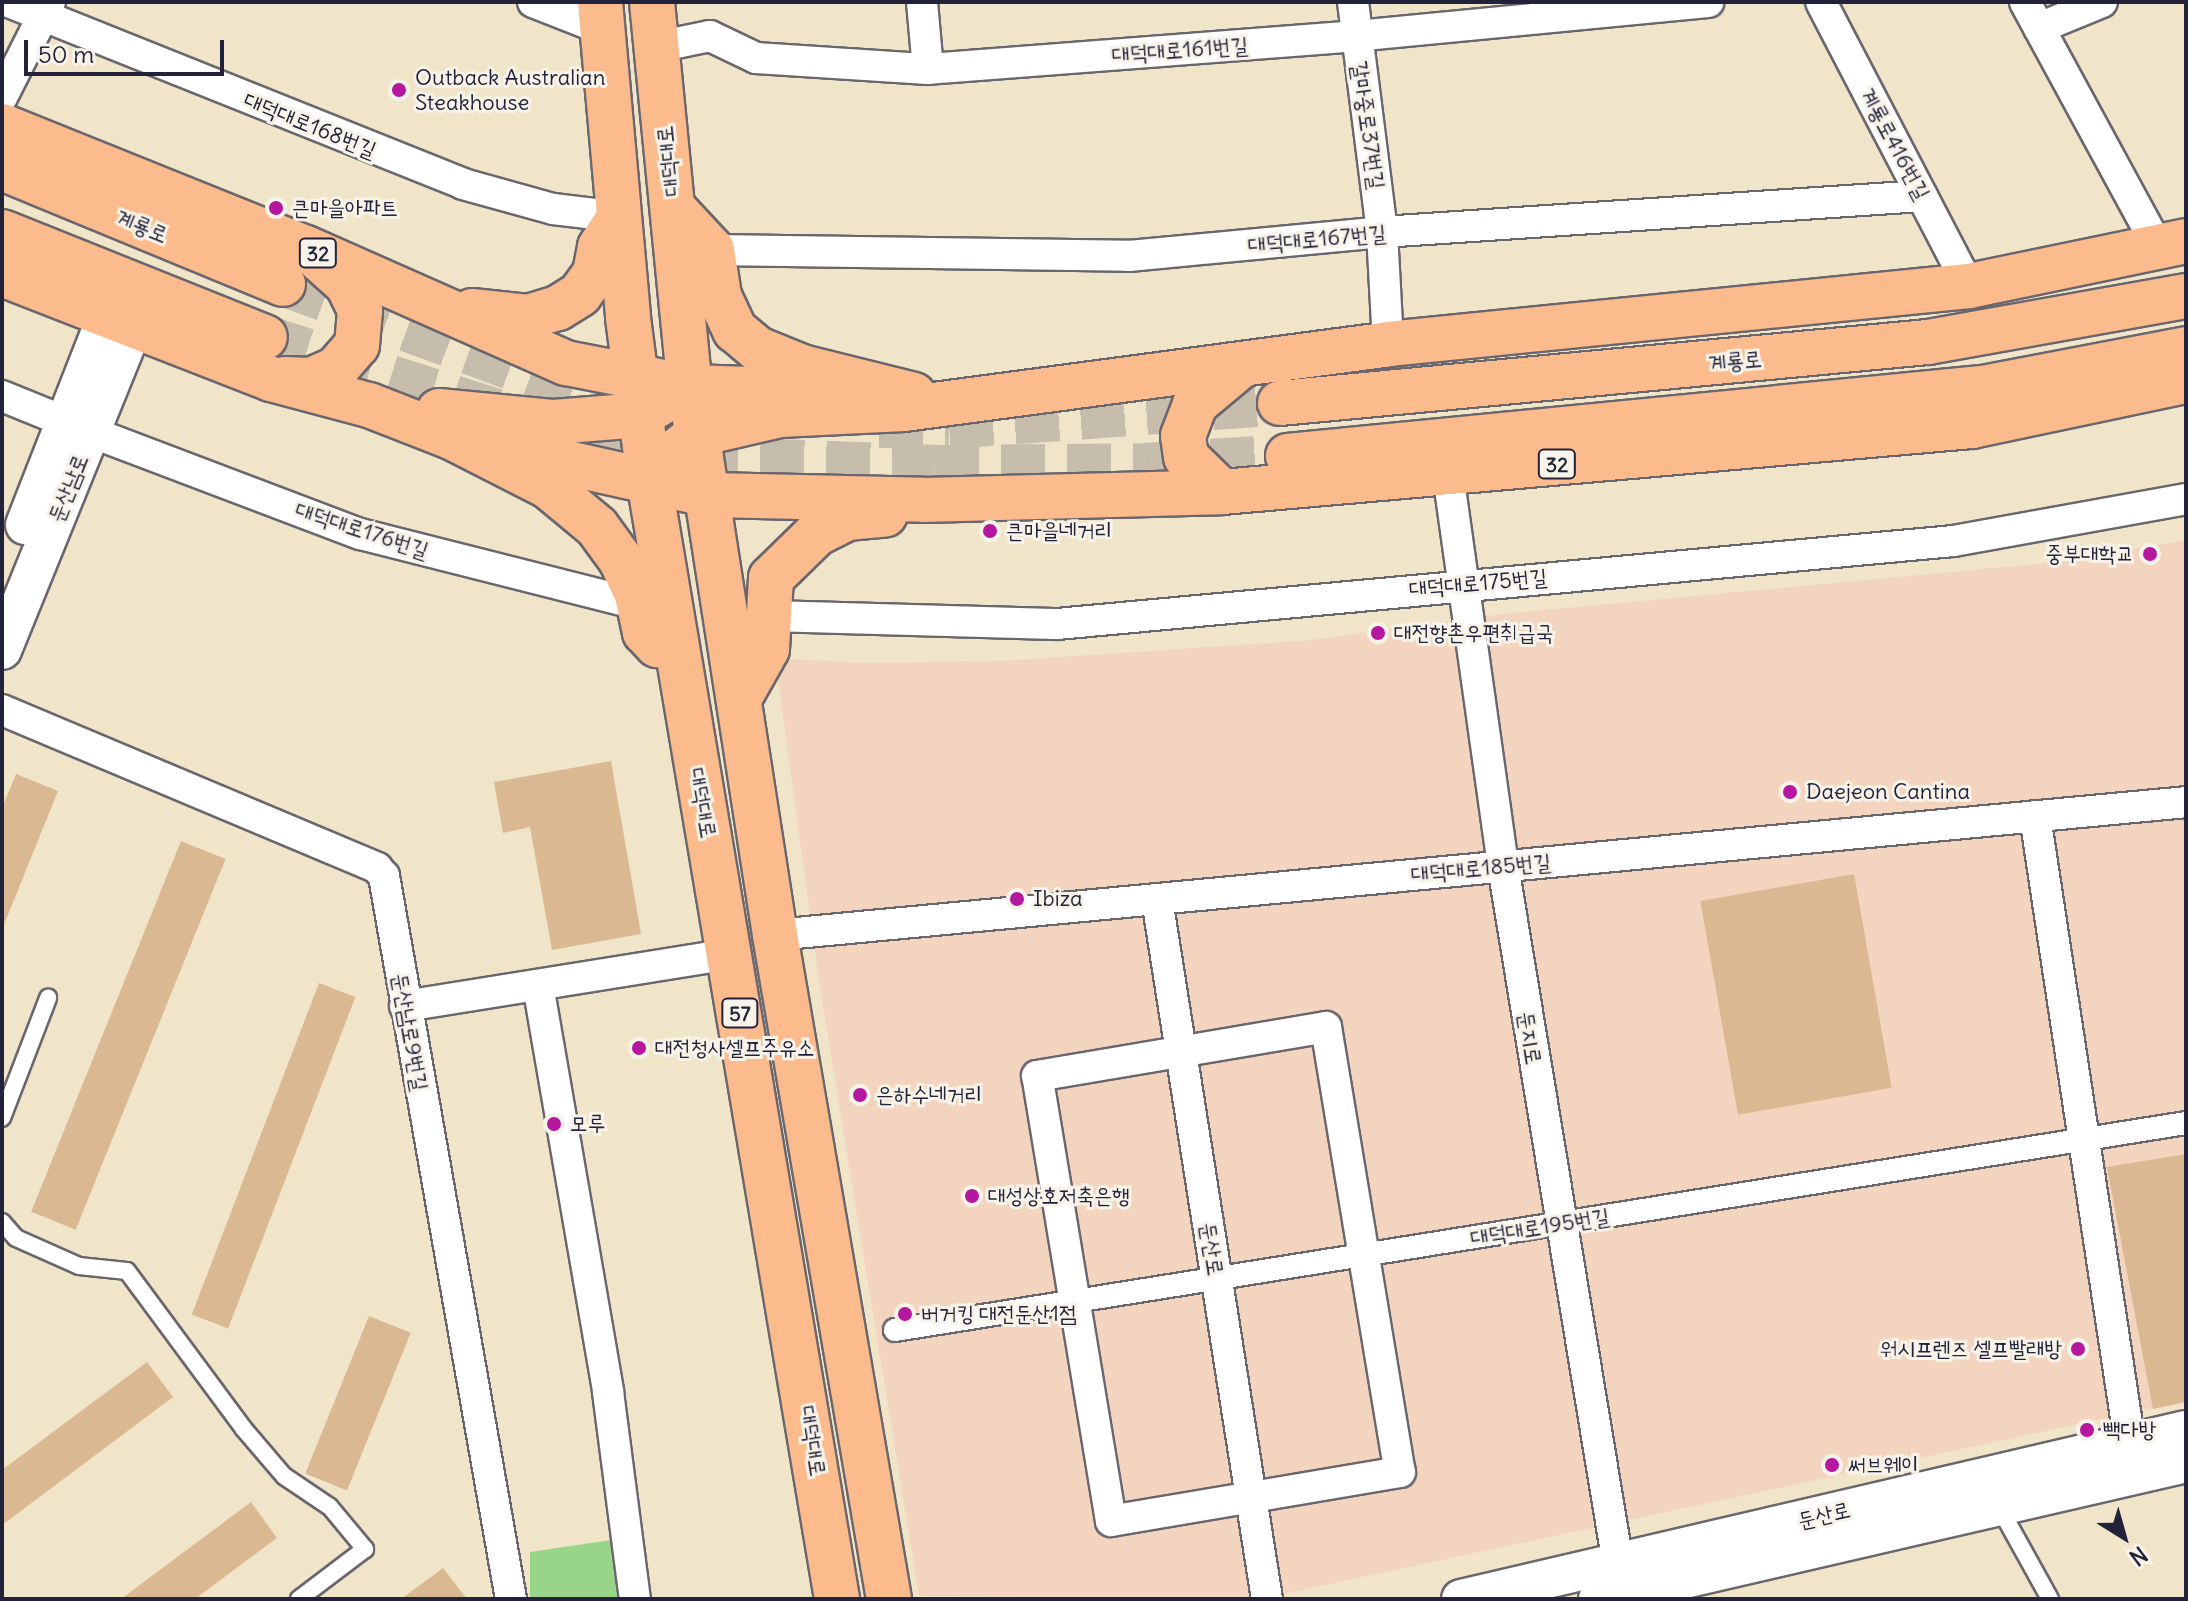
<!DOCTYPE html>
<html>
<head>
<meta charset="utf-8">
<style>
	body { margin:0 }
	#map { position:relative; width:2188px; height:1601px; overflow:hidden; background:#f0e4c9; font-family:Delius,"Poor Story",sans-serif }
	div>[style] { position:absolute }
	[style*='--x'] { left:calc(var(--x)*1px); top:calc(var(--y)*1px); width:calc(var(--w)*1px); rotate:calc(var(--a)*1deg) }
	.built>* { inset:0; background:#f3d4bf }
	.green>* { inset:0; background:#99d589 }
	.building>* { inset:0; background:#dab892; transform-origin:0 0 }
	.primary-tunnel>* { height:44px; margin-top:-22px; transform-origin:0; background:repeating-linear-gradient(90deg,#c7bdad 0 44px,transparent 0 66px) }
	.roads { filter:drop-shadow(2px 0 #6a666d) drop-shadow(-2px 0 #6a666d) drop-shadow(0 2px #6a666d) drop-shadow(0 -2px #6a666d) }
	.service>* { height:16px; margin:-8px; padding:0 8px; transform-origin:8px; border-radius:8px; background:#fff }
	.pedestrian>* { height:22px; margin:-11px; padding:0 11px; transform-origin:11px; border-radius:11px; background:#fff }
	.minor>* { height:30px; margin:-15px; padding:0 15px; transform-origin:15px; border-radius:15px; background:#fff }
	.tertiary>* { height:38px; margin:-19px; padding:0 19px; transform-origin:19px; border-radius:19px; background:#fff }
	.primary>* { height:44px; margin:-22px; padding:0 22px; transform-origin:22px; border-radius:22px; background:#fbbb8d }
	.dots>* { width:22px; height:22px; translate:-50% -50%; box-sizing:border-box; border:4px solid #f7f3e8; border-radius:50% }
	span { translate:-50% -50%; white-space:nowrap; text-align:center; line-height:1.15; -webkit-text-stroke:6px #f7f3e8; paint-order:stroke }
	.shield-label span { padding:2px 6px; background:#f7f3e8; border:2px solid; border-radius:6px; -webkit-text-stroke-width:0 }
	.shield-label { font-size:20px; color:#22223b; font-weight:700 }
	.street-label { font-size:22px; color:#22223b }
	.poi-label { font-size:22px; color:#22223b }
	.left { translate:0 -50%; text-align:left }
	.right { translate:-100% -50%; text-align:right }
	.frame { position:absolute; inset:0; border:4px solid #22223b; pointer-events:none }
	.north { position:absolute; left:2084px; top:1497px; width:80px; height:80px; -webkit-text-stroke:6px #f7f3e8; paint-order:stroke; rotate:143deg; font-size:22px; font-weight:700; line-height:32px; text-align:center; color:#22223b }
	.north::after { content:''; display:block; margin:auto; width:28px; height:36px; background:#22223b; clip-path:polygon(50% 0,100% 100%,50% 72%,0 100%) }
	.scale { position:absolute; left:24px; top:40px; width:200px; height:36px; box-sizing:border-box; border:4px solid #22223b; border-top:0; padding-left:10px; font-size:24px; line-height:28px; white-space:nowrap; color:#22223b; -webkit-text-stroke:6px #f7f3e8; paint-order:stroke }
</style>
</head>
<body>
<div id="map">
	<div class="built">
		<i style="clip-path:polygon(2186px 540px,2186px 1401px,1259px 1599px,919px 1596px,820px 988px,775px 658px,863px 663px,1003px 661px,1311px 640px,1502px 614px,2057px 562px)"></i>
	</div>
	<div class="green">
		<i style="clip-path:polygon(618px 1539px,626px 1599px,530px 1599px,530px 1552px)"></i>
	</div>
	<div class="building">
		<i style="clip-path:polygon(611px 761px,641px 934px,552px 950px,530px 827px,503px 833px,494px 782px)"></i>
		<i style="clip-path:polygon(16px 774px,58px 791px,3px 927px,2px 808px)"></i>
		<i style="left:181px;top:841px;width:48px;height:400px;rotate:22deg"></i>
		<i style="left:1854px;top:874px;width:217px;height:156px;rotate:80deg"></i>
		<i style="left:319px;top:983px;width:39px;height:355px;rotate:21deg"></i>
		<i style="clip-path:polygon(2186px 1154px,2186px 1402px,2153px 1409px,2107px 1167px)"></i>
		<i style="left:369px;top:1316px;width:45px;height:170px;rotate:22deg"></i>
		<i style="clip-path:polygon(147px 1362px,173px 1397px,2px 1525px,2px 1470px)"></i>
		<i style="clip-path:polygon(251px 1502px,277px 1538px,195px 1599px,121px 1599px)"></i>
		<i style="clip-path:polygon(443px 1568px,467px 1599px,401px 1599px)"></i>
	</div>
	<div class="primary-tunnel">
		<i style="--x:283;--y:284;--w:348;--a:20.2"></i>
		<i style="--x:610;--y:404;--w:39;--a:13"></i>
		<i style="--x:265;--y:337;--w:358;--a:17.7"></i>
		<i style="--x:606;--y:446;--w:89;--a:7.8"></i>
		<i style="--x:694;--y:458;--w:241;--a:2.1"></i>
		<i style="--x:935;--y:467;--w:210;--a:-0.5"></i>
		<i style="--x:1145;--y:465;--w:143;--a:-3.6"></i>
		<i style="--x:879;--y:426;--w:70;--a:0.8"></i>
		<i style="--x:949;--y:427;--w:332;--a:-4.1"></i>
	</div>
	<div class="roads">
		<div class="service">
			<i style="--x:2;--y:1118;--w:129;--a:-69"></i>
			<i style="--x:2;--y:1222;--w:21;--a:49"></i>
			<i style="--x:16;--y:1238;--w:69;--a:24"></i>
			<i style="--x:79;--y:1266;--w:48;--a:5.9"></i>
			<i style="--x:127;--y:1271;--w:195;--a:53.5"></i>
			<i style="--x:243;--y:1428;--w:63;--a:49.5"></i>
			<i style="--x:284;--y:1476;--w:55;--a:34"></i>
			<i style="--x:330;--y:1507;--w:55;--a:50.2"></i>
			<i style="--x:365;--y:1549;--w:83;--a:142.9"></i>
			<i style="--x:1998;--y:1505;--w:107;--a:61"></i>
		</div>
		<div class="pedestrian">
			<i style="--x:895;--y:1330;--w:1307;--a:-9.11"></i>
		</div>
		<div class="minor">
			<i style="--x:9;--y:2;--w:489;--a:21.8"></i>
			<i style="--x:463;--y:184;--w:93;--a:15.5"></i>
			<i style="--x:553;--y:209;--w:67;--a:6.8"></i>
			<i style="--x:533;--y:2;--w:74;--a:21.4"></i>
			<i style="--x:922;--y:2;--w:67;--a:84.9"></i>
			<i style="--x:1353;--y:2;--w:232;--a:82.8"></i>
			<i style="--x:1382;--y:232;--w:112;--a:86.9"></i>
			<i style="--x:1821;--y:2;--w:320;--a:62.5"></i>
			<i style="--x:2025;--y:2;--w:279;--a:61.5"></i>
			<i style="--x:2039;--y:28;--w:68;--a:-22.4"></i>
			<i style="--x:657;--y:47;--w:54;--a:-11.7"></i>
			<i style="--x:710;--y:36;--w:51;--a:25.6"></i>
			<i style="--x:756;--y:58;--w:172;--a:3.7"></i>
			<i style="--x:928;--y:69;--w:429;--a:-4.4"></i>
			<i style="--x:1356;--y:36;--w:354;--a:-5.5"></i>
			<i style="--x:2;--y:97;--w:106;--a:-63.2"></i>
			<i style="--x:712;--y:250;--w:417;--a:0.8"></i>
			<i style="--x:1129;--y:256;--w:254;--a:-5.4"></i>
			<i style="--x:1382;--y:232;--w:541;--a:-3.81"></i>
			<i style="--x:2;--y:396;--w:69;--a:22.1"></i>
			<i style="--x:91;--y:432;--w:288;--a:20.8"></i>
			<i style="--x:360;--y:534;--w:289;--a:14.2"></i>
			<i style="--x:1448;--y:474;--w:396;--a:82"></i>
			<i style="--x:1503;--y:866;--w:726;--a:80.64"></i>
			<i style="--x:767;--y:616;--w:290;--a:1.6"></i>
			<i style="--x:1057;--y:624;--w:900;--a:-5.29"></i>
			<i style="--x:1953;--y:541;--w:237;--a:-10.2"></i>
			<i style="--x:2;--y:710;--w:407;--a:22.8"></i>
			<i style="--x:377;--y:868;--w:11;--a:49"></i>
			<i style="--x:384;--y:876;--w:734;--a:80.04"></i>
			<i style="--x:2035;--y:816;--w:635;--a:81.4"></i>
			<i style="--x:1157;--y:899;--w:709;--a:81.07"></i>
			<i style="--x:775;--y:935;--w:1417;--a:-5.38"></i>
			<i style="--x:538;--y:985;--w:413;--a:80.2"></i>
			<i style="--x:608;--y:1392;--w:209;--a:82.6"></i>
			<i style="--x:405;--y:1006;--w:329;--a:-9.1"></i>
			<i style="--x:1326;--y:1027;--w:451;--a:80.6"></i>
			<i style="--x:1400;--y:1472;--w:293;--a:170.4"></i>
			<i style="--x:1111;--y:1521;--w:451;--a:-99.4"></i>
			<i style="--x:1037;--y:1076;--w:293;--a:-9.6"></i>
		</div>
		<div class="tertiary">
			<i style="--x:25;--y:525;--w:225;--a:-68.6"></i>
			<i style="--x:2;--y:650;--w:349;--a:-67.9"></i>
			<i style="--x:1461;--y:1599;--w:744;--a:-13.12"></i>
			<i style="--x:1598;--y:1599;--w:604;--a:-13.02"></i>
		</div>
		<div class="primary">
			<i style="--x:600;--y:2;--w:317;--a:84.9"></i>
			<i style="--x:628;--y:318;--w:169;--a:82.5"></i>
			<i style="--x:650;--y:486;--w:1129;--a:80.46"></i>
			<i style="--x:652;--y:2;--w:387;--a:84.4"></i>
			<i style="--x:690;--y:387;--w:555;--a:81.18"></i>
			<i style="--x:775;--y:935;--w:674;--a:80.26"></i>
			<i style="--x:2;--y:126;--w:328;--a:21.9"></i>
			<i style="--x:306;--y:248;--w:284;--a:23.9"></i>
			<i style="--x:566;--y:363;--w:126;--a:11"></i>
			<i style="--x:690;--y:387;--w:119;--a:1.9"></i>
			<i style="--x:2;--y:168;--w:304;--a:22.4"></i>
			<i style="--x:673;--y:208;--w:57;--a:47.1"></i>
			<i style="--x:712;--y:250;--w:47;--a:81.3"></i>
			<i style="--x:719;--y:296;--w:38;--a:65"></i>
			<i style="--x:735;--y:330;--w:30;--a:40"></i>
			<i style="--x:758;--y:349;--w:48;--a:22.2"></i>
			<i style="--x:802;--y:367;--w:115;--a:14"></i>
			<i style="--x:2;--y:232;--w:283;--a:21.8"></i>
			<i style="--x:2;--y:274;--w:289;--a:21.3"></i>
			<i style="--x:271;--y:379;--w:101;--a:14.9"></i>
			<i style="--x:369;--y:405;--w:88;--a:21.3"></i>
			<i style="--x:451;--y:437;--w:110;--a:27"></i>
			<i style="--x:549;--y:487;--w:62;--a:39.8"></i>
			<i style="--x:597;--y:527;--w:41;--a:54"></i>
			<i style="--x:621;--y:560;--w:38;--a:65"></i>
			<i style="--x:637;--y:595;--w:38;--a:78"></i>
			<i style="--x:645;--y:632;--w:18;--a:47"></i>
			<i style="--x:472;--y:311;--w:56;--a:6.1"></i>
			<i style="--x:528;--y:317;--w:31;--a:-17"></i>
			<i style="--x:558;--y:308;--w:26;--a:-32"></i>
			<i style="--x:580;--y:294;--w:26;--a:-54"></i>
			<i style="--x:595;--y:273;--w:26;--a:-79"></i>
			<i style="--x:600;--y:247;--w:30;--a:-57"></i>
			<i style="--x:285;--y:379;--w:26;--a:2"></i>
			<i style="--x:311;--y:380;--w:27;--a:-24"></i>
			<i style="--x:336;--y:369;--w:32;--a:-49"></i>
			<i style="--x:357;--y:345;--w:35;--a:-85"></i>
			<i style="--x:360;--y:310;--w:28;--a:-116"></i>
			<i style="--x:348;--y:285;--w:39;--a:-138"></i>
			<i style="--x:1280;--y:403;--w:651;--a:-5.38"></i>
			<i style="--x:1928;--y:342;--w:262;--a:-10.1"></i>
			<i style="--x:439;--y:411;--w:116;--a:5.5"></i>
			<i style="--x:554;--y:422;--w:86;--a:-4.7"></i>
			<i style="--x:640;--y:415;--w:30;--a:-30"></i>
			<i style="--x:451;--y:437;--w:266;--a:12.6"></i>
			<i style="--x:711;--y:495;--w:213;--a:1.3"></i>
			<i style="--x:924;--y:500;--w:298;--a:-1.5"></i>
			<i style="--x:1222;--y:492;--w:753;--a:-5.03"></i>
			<i style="--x:1972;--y:426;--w:219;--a:-11.9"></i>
			<i style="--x:676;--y:451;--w:28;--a:-38"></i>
			<i style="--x:698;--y:434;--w:84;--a:-13"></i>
			<i style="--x:780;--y:415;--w:124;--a:-2.8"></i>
			<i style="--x:904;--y:409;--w:488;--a:-7.6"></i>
			<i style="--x:1388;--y:344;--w:584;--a:-5.7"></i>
			<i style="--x:1969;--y:286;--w:222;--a:-11.7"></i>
			<i style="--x:1288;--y:456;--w:697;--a:-5.6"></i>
			<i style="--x:1982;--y:388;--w:208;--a:-10.8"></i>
			<i style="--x:1222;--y:492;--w:50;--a:-135.8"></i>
			<i style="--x:1186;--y:457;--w:21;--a:-98"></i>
			<i style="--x:1183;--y:436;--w:34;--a:-69"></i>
			<i style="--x:1195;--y:404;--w:62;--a:-39.8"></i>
			<i style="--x:740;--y:697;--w:55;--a:-60.6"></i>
			<i style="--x:767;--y:649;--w:71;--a:-86.8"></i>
			<i style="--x:771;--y:578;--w:63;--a:-44.4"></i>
			<i style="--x:816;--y:534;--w:35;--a:-27"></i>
			<i style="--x:847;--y:518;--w:38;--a:-5"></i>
		</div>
	</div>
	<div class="dots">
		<i style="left:399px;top:90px;background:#b5179e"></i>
		<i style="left:276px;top:208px;background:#b5179e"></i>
		<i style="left:990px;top:531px;background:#b5179e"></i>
		<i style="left:2150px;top:554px;background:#b5179e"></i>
		<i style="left:1378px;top:633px;background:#b5179e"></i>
		<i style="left:1790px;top:792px;background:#b5179e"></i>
		<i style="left:1017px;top:899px;background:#b5179e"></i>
		<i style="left:639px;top:1048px;background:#b5179e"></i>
		<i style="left:860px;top:1095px;background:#b5179e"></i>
		<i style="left:554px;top:1124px;background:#b5179e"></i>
		<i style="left:972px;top:1196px;background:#b5179e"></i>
		<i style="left:905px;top:1314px;background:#b5179e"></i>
		<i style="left:2078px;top:1349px;background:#b5179e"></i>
		<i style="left:2087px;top:1430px;background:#b5179e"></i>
		<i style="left:1832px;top:1465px;background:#b5179e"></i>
	</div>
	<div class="shield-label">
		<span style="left:318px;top:253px">32</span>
		<span style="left:1557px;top:464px">32</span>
		<span style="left:740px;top:1013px">57</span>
	</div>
	<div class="street-label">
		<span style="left:1180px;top:50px;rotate:-4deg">대덕대로161번길</span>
		<span style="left:310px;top:125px;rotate:22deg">대덕대로168번길</span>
		<span style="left:1368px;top:125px;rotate:82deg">갈마중로37번길</span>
		<span style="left:1895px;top:144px;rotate:62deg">계룡로416번길</span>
		<span style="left:668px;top:161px;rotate:-96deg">대덕대로</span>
		<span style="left:142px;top:226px;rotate:22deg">계룡로</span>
		<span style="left:1317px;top:239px;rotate:-5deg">대덕대로167번길</span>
		<span style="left:1735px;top:361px;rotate:-5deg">계룡로</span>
		<span style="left:68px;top:488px;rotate:-68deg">둔산남로</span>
		<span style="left:362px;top:530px;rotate:18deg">대덕대로176번길</span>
		<span style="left:1478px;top:583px;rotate:-5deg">대덕대로175번길</span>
		<span style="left:703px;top:803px;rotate:80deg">대덕대로</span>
		<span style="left:1481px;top:868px;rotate:-5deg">대덕대로185번길</span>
		<span style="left:410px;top:1032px;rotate:80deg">둔산남로9번길</span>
		<span style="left:1530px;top:1038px;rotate:81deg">둔지로</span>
		<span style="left:1540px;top:1227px;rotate:-9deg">대덕대로195번길</span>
		<span style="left:1212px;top:1249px;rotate:81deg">둔산로</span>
		<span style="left:813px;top:1441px;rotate:81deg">대덕대로</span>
		<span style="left:1824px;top:1515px;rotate:-13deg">둔산로</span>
	</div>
	<div class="poi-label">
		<span class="left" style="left:415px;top:90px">Outback Australian<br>Steakhouse</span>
		<span class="left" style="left:292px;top:208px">큰마을아파트</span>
		<span class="left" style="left:1006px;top:531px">큰마을네거리</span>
		<span class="right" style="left:2134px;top:554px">중부대학교</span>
		<span class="left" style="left:1394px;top:633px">대전향촌우편취급국</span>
		<span class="left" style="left:1806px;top:792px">Daejeon Cantina</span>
		<span class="left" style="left:1033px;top:899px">Ibiza</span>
		<span class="left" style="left:655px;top:1048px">대전청사셀프주유소</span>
		<span class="left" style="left:876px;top:1095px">은하수네거리</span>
		<span class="left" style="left:570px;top:1124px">모루</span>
		<span class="left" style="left:988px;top:1196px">대성상호저축은행</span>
		<span class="left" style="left:921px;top:1314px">버거킹 대전둔산1점</span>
		<span class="right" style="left:2062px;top:1349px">워시프렌즈 셀프빨래방</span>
		<span class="left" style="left:2103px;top:1430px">빽다방</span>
		<span class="left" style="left:1848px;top:1465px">써브웨이</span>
	</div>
	<div class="frame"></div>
	<div class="north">N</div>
	<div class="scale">50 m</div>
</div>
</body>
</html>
